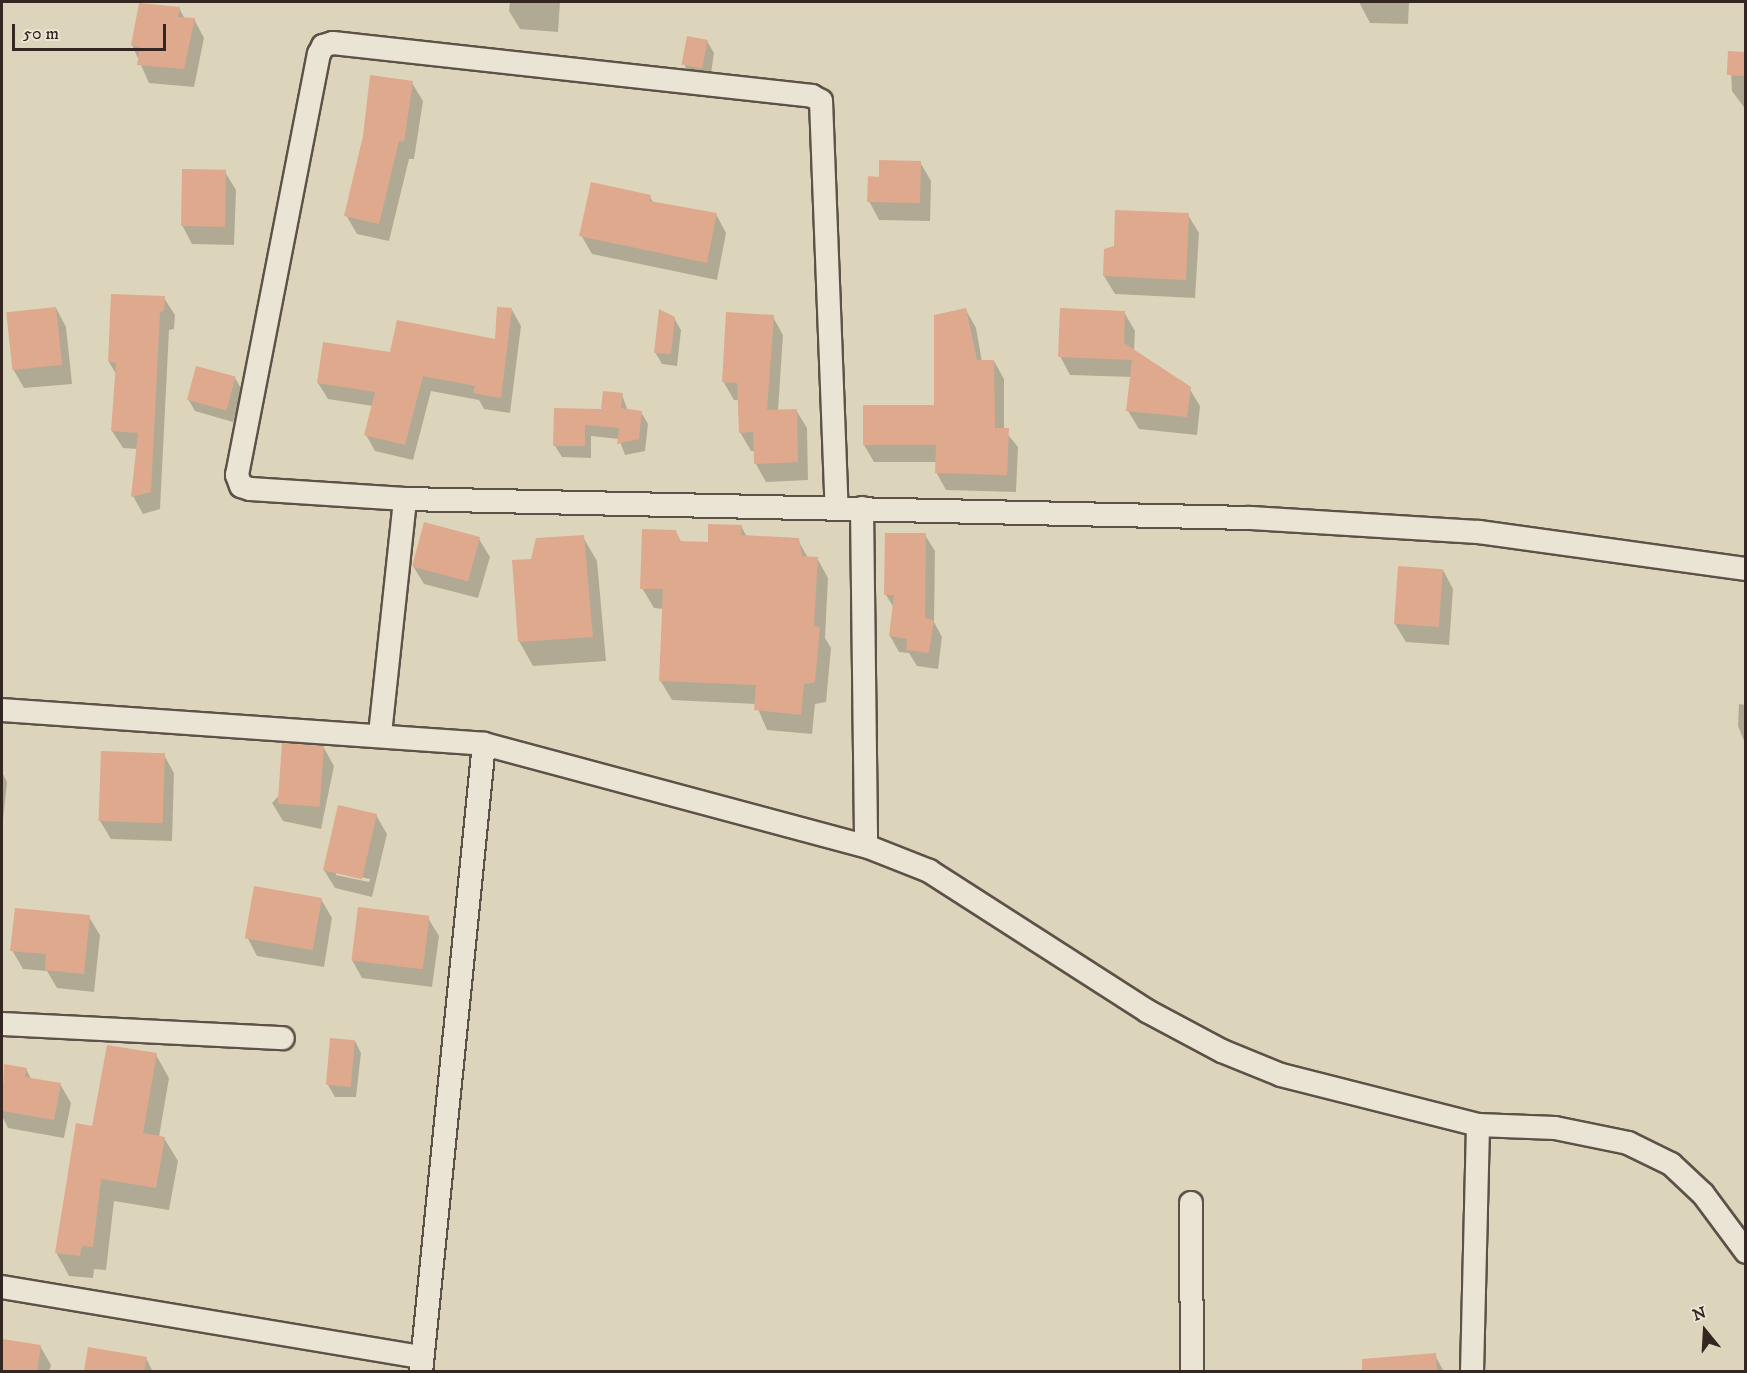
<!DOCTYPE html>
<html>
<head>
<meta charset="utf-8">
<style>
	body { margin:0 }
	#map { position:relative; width:1747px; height:1373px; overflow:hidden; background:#ddd5bb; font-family:"IM FELL DW Pica",serif }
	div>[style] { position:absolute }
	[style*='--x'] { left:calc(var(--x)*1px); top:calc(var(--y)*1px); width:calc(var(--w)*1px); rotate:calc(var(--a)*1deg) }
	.shadow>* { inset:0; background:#0003 }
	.building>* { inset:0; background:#dfa98d; transform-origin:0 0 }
	.roads { filter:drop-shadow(2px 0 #5e5248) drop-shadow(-2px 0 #5e5248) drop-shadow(0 2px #5e5248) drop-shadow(0 -2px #5e5248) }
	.minor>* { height:22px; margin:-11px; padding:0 11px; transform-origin:11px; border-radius:11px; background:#e9e4d3 }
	span { translate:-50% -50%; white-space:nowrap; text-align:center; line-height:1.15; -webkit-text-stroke:5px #e9e4d3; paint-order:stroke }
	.frame { position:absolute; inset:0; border:3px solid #342722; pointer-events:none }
	.north { position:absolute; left:1675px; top:1301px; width:60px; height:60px; -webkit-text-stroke:4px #e9e4d3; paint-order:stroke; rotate:342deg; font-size:16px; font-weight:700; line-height:24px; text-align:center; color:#342722 }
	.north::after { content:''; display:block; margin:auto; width:21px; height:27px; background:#342722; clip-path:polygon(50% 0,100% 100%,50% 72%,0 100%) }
	.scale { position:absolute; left:12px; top:24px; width:154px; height:27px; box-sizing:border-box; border:3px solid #342722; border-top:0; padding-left:8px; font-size:18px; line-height:21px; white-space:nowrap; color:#342722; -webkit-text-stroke:4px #e9e4d3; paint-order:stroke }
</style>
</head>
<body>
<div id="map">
	<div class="shadow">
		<i style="clip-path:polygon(510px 2px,560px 2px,558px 32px,520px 29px,509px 11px)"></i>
		<i style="clip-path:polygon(1359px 2px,1409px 2px,1408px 24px,1370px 23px)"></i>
		<i style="clip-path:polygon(179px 8px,185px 19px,194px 19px,204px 38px,194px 87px,149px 83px,132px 45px)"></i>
		<i style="clip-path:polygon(707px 41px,714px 53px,710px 80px,690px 76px,684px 64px)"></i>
		<i style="clip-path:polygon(1730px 53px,1746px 53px,1746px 110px,1732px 91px)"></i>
		<i style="clip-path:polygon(412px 83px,423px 101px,414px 159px,409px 159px,389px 241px,357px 234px,346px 215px)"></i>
		<i style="clip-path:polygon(920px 162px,931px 181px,930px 221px,879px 220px,869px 201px)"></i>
		<i style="clip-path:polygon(225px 172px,236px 190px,234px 245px,192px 244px,182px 225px)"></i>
		<i style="clip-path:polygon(650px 197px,654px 203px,716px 214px,726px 233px,717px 280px,592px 254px,581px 235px)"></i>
		<i style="clip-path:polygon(1188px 215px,1199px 233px,1195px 298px,1115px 294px,1104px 276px)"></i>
		<i style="clip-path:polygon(164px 298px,175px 315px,174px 329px,169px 330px,160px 509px,143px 514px,133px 496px,138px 449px,123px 448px,112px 431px,116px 374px,109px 362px)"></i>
		<i style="clip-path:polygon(56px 308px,66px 327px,72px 384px,24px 388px,13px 369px)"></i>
		<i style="clip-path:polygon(512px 310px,521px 326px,510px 413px,484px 409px,479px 400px,431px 391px,413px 460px,375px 451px,366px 435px,373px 406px,328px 399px,318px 383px,391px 354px,496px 340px)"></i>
		<i style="clip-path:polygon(966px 310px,976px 328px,982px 362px,994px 361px,1004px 379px,1004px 430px,1018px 447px,1016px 492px,946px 490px,936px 472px,937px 462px,874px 462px,864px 445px,935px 406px)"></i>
		<i style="clip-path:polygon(1124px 312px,1135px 331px,1134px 352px,1189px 388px,1200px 406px,1197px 435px,1139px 429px,1128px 411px,1132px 377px,1070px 375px,1060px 356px)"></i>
		<i style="clip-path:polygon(773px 317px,783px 335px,778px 411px,796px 410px,807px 428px,808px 480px,766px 482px,756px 464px,756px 451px,751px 451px,740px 432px,739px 400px,734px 400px,723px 381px)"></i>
		<i style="clip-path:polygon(674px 318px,681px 330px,677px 366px,662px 364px,655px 352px)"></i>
		<i style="clip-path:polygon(235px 378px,242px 390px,233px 422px,195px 411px,188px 399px)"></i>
		<i style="clip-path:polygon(622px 395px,628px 411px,641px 412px,648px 424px,645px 451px,625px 455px,619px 439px,591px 436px,591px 458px,562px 457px,555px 446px)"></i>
		<i style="clip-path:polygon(741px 526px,747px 537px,798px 540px,808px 558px,817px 558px,828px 578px,825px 638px,831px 648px,826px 702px,815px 704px,812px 734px,767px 730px,756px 704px,672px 700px,660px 680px,664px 609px,654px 608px,642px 588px,675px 531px,682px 543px,709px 543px)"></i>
		<i style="clip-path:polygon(925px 535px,935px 551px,934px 622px,942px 637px,938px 669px,917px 666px,909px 653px,899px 652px,890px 636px,894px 608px,886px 595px)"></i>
		<i style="clip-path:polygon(583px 537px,597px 561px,606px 661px,533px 666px,519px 641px)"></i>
		<i style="clip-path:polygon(479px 539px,490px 557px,478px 598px,424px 584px,413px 566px)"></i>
		<i style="clip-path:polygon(1443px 570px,1453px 589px,1449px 645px,1406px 642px,1395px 624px)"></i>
		<i style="clip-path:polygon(1739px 704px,1746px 705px,1746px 746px,1738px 726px)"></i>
		<i style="clip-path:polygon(324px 748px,334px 766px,321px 829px,283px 821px,272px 803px)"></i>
		<i style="clip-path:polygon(164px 755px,174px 773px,172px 841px,111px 839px,100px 821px)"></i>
		<i style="clip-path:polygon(2px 772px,7px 782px,2px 830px)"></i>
		<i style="clip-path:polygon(evenodd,376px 815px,387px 834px,372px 897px,335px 888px,324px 870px,376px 815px,336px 872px,370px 879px,369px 882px,336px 875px,336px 872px)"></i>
		<i style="clip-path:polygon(321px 899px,332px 918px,324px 967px,257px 956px,247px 937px)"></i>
		<i style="clip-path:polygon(89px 917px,100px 935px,94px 992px,57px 988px,47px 971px,23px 969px,12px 950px)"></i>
		<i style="clip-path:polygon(428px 918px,439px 936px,432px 987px,362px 978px,352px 960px)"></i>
		<i style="clip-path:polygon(355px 1041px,361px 1053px,356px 1097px,335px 1097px,328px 1085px)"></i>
		<i style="clip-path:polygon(156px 1055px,169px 1078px,159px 1137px,164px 1138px,178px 1161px,169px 1210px,114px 1201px,106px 1270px,94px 1269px,93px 1278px,69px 1276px,56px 1252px,93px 1128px)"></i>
		<i style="clip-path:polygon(5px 1066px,26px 1069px,31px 1079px,60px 1084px,71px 1103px,64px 1138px,8px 1128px,2px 1116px)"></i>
		<i style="clip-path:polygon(2px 1340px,40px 1346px,51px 1365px,49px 1372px,2px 1372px)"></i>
		<i style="clip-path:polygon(90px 1349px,146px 1358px,153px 1372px,86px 1372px)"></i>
		<i style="clip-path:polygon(1435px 1355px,1444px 1372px,1382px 1372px,1382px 1359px)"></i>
	</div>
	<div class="building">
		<i style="clip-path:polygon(139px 3px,180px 7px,178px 17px,195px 18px,184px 69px,137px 65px,140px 47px,131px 45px)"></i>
		<i style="left:687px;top:36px;width:21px;height:29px;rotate:11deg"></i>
		<i style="left:1728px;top:51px;width:18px;height:24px;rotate:3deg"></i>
		<i style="clip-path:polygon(370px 75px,413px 81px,404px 142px,399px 141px,379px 224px,344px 216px,363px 136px)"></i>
		<i style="clip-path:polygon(879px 160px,921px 161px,920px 203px,867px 202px,868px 176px,879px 177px)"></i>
		<i style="left:182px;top:169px;width:44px;height:57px;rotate:1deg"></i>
		<i style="clip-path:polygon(591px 182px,651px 195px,650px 201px,717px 213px,707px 263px,579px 236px)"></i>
		<i style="clip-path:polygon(1115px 210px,1189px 213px,1186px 280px,1103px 276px,1104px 249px,1114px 246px)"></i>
		<i style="clip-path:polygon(111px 294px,165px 296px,164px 311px,160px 312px,151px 492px,131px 497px,138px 433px,111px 431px,116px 363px,108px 362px)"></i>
		<i style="left:56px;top:307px;width:58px;height:50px;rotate:84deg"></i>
		<i style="clip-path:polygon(497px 307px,512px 308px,501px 398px,473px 393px,475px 386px,423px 376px,405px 445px,364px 435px,375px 392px,317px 383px,323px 342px,390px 352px,397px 320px,495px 339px)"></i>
		<i style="clip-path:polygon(966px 308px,977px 360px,994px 360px,995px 428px,1009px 428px,1007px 475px,935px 473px,936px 445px,863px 445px,863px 405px,934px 405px,934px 315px)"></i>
		<i style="clip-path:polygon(1060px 308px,1125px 311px,1124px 343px,1191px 387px,1187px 417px,1126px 411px,1132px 360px,1058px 357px)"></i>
		<i style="clip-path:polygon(659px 309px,675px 317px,671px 354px,654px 353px)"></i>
		<i style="clip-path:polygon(726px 312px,774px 315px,767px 410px,797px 409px,798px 462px,754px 464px,753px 432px,739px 433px,737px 383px,722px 382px)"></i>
		<i style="left:196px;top:366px;width:41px;height:35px;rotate:15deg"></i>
		<i style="clip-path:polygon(603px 391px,623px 393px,621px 408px,642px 411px,639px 439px,617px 444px,619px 428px,585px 425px,585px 446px,553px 446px,554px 408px,601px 409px)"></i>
		<i style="left:424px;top:522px;width:58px;height:46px;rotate:15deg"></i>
		<i style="clip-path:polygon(708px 524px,742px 525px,741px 535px,799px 538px,802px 556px,818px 557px,814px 626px,820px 627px,815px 682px,804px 684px,801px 715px,754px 710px,756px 685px,659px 681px,663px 589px,640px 589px,642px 529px,676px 530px,680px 541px,708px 542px)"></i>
		<i style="clip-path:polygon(885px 533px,926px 533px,925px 618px,934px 620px,929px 653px,906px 650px,907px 639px,889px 636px,894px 595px,884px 595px)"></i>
		<i style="clip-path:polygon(584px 535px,593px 637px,518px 642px,512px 560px,531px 559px,536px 538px)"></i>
		<i style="left:1398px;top:566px;width:45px;height:58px;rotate:4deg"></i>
		<i style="left:282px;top:743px;width:42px;height:61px;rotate:4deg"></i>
		<i style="left:101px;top:751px;width:64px;height:70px;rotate:2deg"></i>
		<i style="left:338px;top:805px;width:40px;height:67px;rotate:13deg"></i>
		<i style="left:254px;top:886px;width:69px;height:53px;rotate:10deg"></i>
		<i style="left:358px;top:907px;width:72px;height:54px;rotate:7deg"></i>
		<i style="clip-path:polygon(15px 908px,90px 915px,84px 974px,45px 970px,46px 954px,10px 951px)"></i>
		<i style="left:330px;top:1038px;width:25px;height:47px;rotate:5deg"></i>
		<i style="clip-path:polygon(107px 1045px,157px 1053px,143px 1133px,165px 1137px,156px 1188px,101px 1179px,93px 1247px,82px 1246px,80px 1256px,55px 1253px,76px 1123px,92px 1126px)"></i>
		<i style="clip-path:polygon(4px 1064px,27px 1068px,25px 1077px,61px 1083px,54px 1120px,2px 1111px)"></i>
		<i style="clip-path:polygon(2px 1339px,41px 1345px,37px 1371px,2px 1371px)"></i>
		<i style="clip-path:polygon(88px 1347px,147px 1357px,144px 1371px,84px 1371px)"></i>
		<i style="clip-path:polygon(1436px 1353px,1437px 1371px,1362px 1371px,1362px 1359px)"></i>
	</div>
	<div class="roads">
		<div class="minor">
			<i style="--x:405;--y:499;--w:155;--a:-176.3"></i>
			<i style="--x:250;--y:489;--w:9;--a:-162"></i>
			<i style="--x:241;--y:486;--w:12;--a:-110"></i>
			<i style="--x:237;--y:475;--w:429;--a:-79"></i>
			<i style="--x:319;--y:54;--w:9;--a:-63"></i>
			<i style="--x:323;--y:46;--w:10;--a:-17"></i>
			<i style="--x:333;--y:43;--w:482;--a:6.3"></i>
			<i style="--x:812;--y:96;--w:10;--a:29"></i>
			<i style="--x:821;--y:101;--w:408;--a:87.8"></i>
			<i style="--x:862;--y:508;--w:338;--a:89.3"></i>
			<i style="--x:2;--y:710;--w:483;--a:4"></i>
			<i style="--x:484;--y:744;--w:395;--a:15"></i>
			<i style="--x:866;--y:846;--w:68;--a:21.6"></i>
			<i style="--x:929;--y:871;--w:259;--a:32.7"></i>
			<i style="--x:1147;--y:1011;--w:85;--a:28.1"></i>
			<i style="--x:1222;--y:1051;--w:64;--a:22.1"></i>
			<i style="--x:1281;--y:1075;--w:203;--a:14.2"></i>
			<i style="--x:1478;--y:1125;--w:77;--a:2.2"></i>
			<i style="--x:1555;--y:1128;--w:75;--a:11.6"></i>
			<i style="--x:1628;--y:1143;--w:48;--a:26"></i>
			<i style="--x:1671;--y:1164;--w:44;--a:43.2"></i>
			<i style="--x:1703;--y:1194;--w:72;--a:53.4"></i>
			<i style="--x:380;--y:734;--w:236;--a:-83.9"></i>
			<i style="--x:405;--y:499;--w:845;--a:1.29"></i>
			<i style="--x:1250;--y:518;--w:229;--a:3.5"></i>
			<i style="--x:1479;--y:532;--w:270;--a:7.9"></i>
			<i style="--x:2;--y:1024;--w:281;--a:2.9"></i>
			<i style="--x:1191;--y:1203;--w:169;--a:89.7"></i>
			<i style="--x:2;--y:1287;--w:426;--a:9.5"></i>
			<i style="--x:421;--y:1372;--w:631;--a:-84.27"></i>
			<i style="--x:1472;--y:1372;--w:247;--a:-88.6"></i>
		</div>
	</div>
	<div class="frame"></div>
	<div class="north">N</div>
	<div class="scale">50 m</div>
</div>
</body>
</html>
